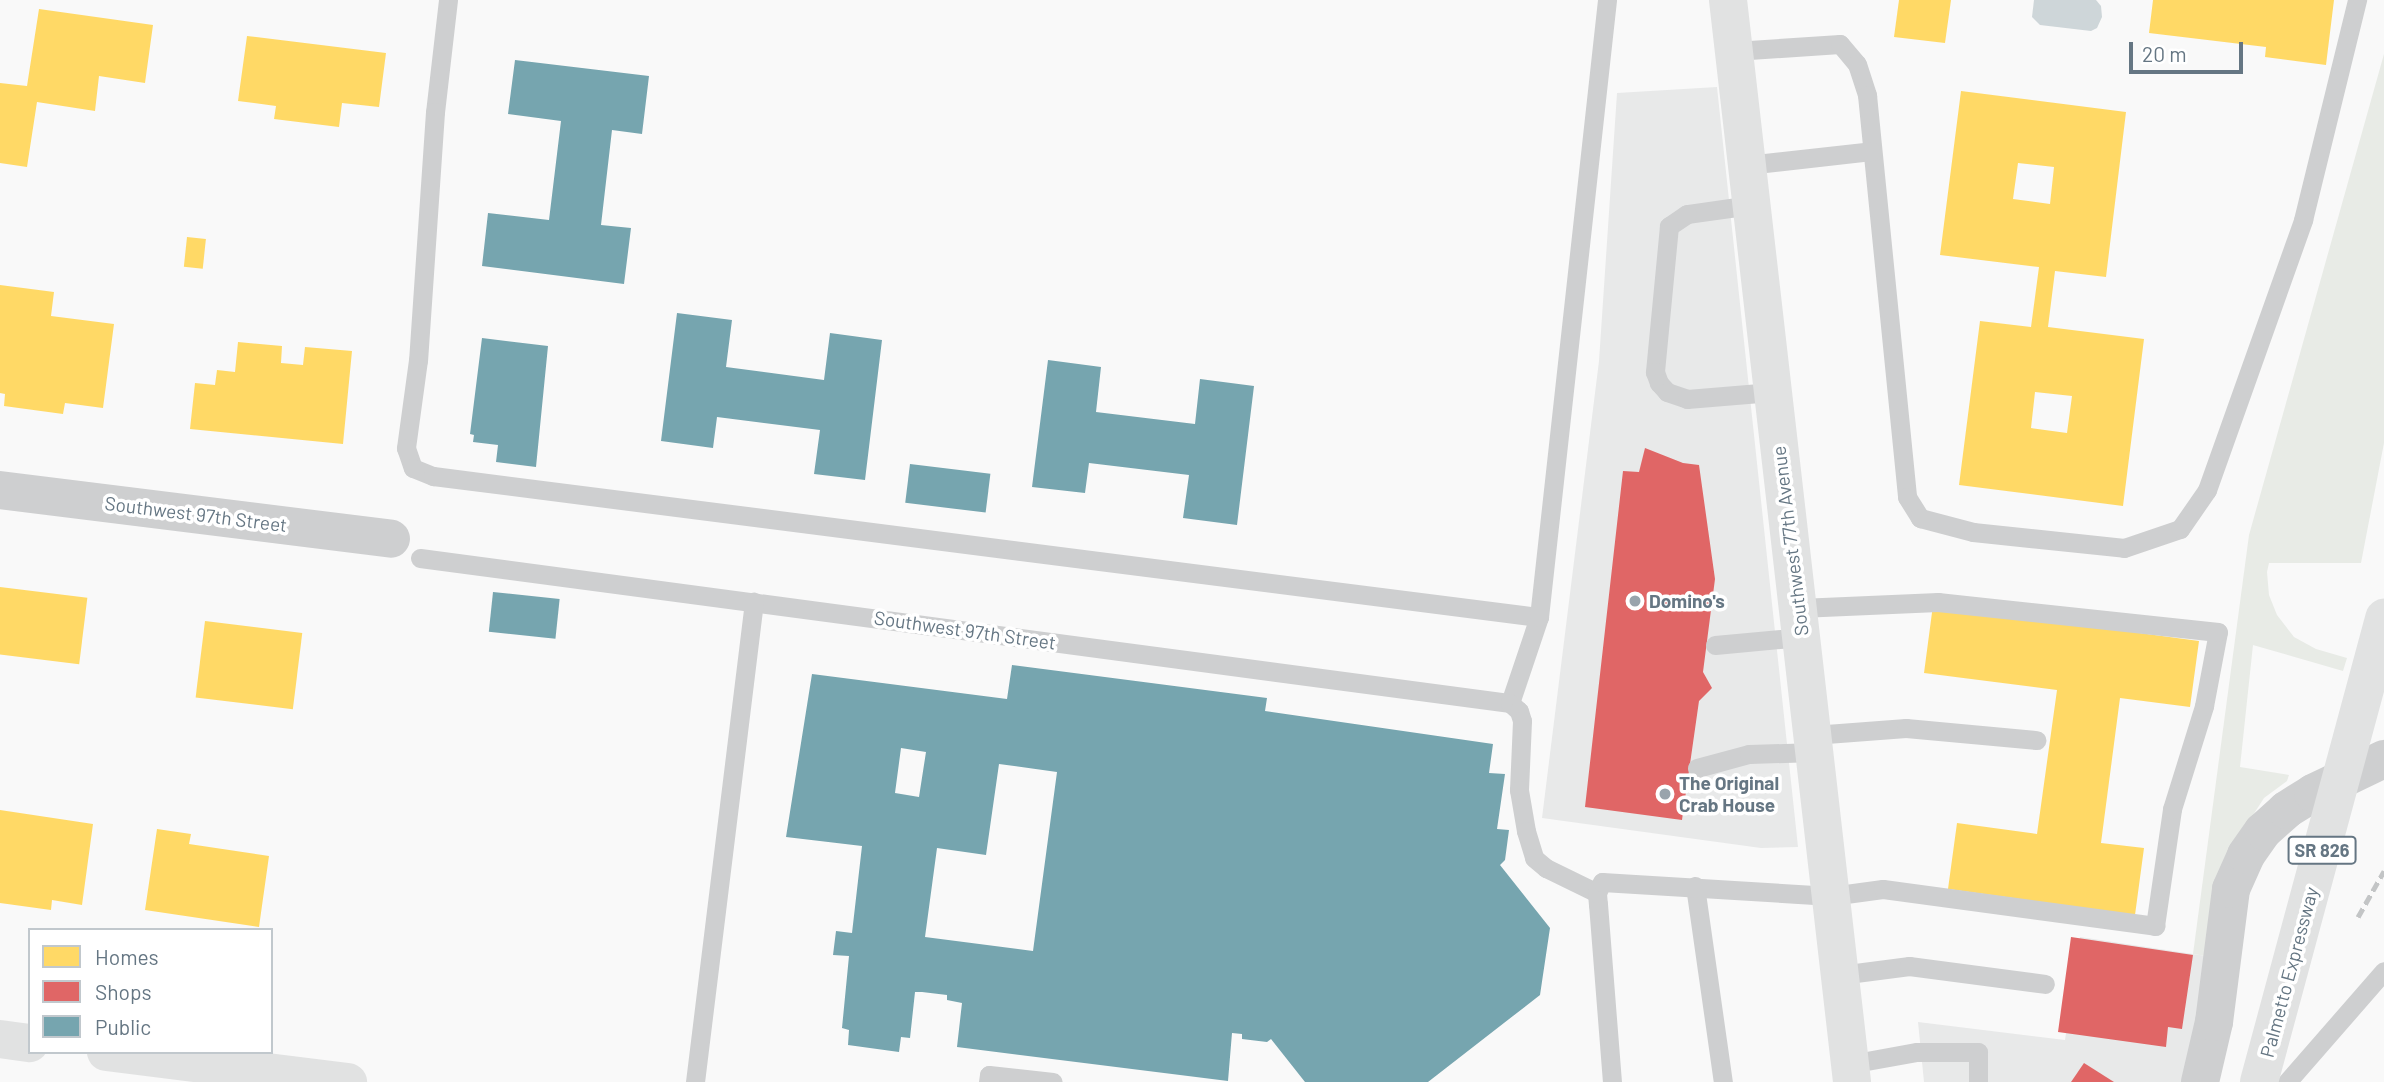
<!DOCTYPE html>
<html>
<head>
<meta charset="utf-8">
<style>
	body { margin:0 }
	#map { position:relative; width:2384px; height:1082px; overflow:hidden; background:#f9f9f9; font-family:Barlow,sans-serif }
	div>[style] { position:absolute }
	[style*='--x'] { left:calc(var(--x)*1px); top:calc(var(--y)*1px); width:calc(var(--w)*1px); rotate:calc(var(--a)*1deg) }
	.built>* { inset:0; background:#e8e9e9 }
	.green>* { inset:0; background:#e8ebe6 }
	.water>* { inset:0; background:#ced6d9 }
	.homes>* { inset:0; background:#ffd966; transform-origin:0 0 }
	.shops>* { inset:0; background:#e06666 }
	.public>* { inset:0; background:#76a5af; transform-origin:0 0 }
	.lane>* { height:19px; margin:-9.5px; padding:0 9.5px; transform-origin:9.5px; border-radius:9.5px; background:#cecfd0 }
	.street>* { height:38px; margin:-19px; padding:0 19px; transform-origin:19px; border-radius:19px; background:#cecfd0 }
	.secondary>* { height:38px; margin:-19px; padding:0 19px; transform-origin:19px; border-radius:19px; background:#e1e2e2 }
	.highway>* { height:38px; margin:-19px; padding:0 19px; transform-origin:19px; border-radius:19px; background:#e1e2e2 }
	.rail>* { height:5px; margin-top:-2.5px; transform-origin:0; background:repeating-linear-gradient(90deg,#c3c5c6 0 10px,transparent 0 15px) }
	.dots>* { width:19px; height:19px; translate:-50% -50%; box-sizing:border-box; border:4px solid #fff; border-radius:50% }
	span { translate:-50% -50%; white-space:nowrap; text-align:center; line-height:1.15; -webkit-text-stroke:7px #fff; paint-order:stroke }
	.shield-label span { padding:2px 5px; background:#fff; border:2px solid; border-radius:5px; -webkit-text-stroke-width:0 }
	.shield-label { font-size:18px; color:#657683; font-weight:700 }
	.street-label { font-size:19px; color:#657683 }
	.poi-label { font-size:19px; color:#657683; font-weight:700 }
	.left { translate:0 -50%; text-align:left }
	.legend { position:absolute; left:28px; top:928px; width:245px; height:126px; box-sizing:border-box; background:#fff; border:2px solid #c1c8cd; margin:0; padding:9px 12px; list-style:none; font-size:21px; color:#657683 }
	.legend li { display:flex; align-items:center; gap:14px; height:35px }
	.legend b { width:35px; border:2px solid #c1c8cd }
	.scale { position:absolute; left:2129px; top:42px; width:114px; height:32px; box-sizing:border-box; border:4px solid #657683; border-top:0; padding-left:9px; font-size:21px; line-height:24px; white-space:nowrap; color:#657683; -webkit-text-stroke:5px #fff; paint-order:stroke }
</style>
</head>
<body>
<div id="map">
	<div class="built">
		<i style="clip-path:polygon(1717px 87px,1738px 285px,1798px 847px,1761px 848px,1542px 818px,1599px 361px,1617px 93px)"></i>
		<i style="clip-path:polygon(2080px 937px,2206px 956px,2191px 1059px,2182px 1082px,1924px 1082px,1918px 1022px,2065px 1040px)"></i>
	</div>
	<div class="green">
		<i style="clip-path:polygon(2384px 54px,2384px 443px,2361px 563px,2269px 563px,2267px 572px,2269px 595px,2277px 615px,2294px 637px,2316px 649px,2347px 658px,2343px 671px,2253px 645px,2240px 767px,2289px 775px,2287px 781px,2264px 798px,2246px 826px,2206px 956px,2193px 954px,2249px 535px)"></i>
	</div>
	<div class="water">
		<i style="clip-path:polygon(2034px 0,2096px 0,2101px 6px,2102px 17px,2097px 28px,2091px 31px,2040px 25px,2032px 17px)"></i>
	</div>
	<div class="homes">
		<i style="clip-path:polygon(1899px 0,1951px 0,1945px 43px,1894px 37px)"></i>
		<i style="clip-path:polygon(2153px 0,2334px 0,2326px 65px,2265px 57px,2266px 47px,2149px 33px)"></i>
		<i style="clip-path:polygon(39px 9px,153px 25px,145px 83px,99px 76px,95px 111px,37px 102px,27px 167px,0 163px,0 83px,27px 86px)"></i>
		<i style="clip-path:polygon(247px 36px,386px 53px,379px 107px,342px 103px,339px 127px,274px 119px,276px 106px,238px 101px)"></i>
		<i style="clip-path:polygon(evenodd,1961px 91px,2126px 112px,2106px 277px,2055px 271px,2048px 327px,2144px 339px,2123px 506px,1959px 485px,1980px 321px,2031px 327px,2039px 267px,1940px 255px,1961px 91px,2018px 163px,2054px 167px,2050px 204px,2013px 199px,2018px 163px,1961px 91px,2035px 392px,2072px 396px,2067px 433px,2031px 428px,2035px 392px)"></i>
		<i style="left:187px;top:237px;width:19px;height:30px;rotate:6deg"></i>
		<i style="clip-path:polygon(0 285px,54px 292px,51px 316px,114px 324px,103px 408px,65px 403px,63px 414px,4px 406px,5px 394px,0 393px)"></i>
		<i style="clip-path:polygon(238px 342px,282px 346px,281px 363px,303px 365px,305px 347px,352px 351px,343px 444px,190px 429px,195px 383px,215px 385px,217px 370px,235px 372px)"></i>
		<i style="left:0;top:587px;width:88px;height:67px;rotate:7deg"></i>
		<i style="clip-path:polygon(1933px 605px,2199px 641px,2190px 707px,2120px 698px,2101px 843px,2144px 848px,2135px 915px,1948px 889px,1957px 823px,2037px 834px,2057px 690px,1924px 673px)"></i>
		<i style="left:205px;top:621px;width:98px;height:77px;rotate:7deg"></i>
		<i style="clip-path:polygon(0 810px,93px 824px,82px 905px,52px 900px,51px 910px,0 903px)"></i>
		<i style="clip-path:polygon(157px 829px,191px 834px,189px 844px,269px 856px,259px 927px,145px 910px)"></i>
	</div>
	<div class="shops">
		<i style="clip-path:polygon(1645px 448px,1683px 463px,1699px 465px,1715px 579px,1703px 672px,1712px 688px,1699px 701px,1682px 820px,1585px 807px,1623px 471px,1639px 472px)"></i>
		<i style="clip-path:polygon(2071px 937px,2193px 955px,2182px 1029px,2168px 1027px,2166px 1047px,2058px 1032px)"></i>
		<i style="clip-path:polygon(2084px 1063px,2114px 1082px,2071px 1082px)"></i>
	</div>
	<div class="public">
		<i style="clip-path:polygon(515px 60px,649px 76px,642px 134px,612px 130px,601px 225px,631px 228px,624px 284px,482px 266px,488px 213px,549px 220px,561px 121px,508px 114px)"></i>
		<i style="clip-path:polygon(677px 313px,732px 320px,726px 367px,824px 380px,830px 333px,882px 340px,865px 480px,814px 474px,820px 430px,717px 417px,713px 448px,661px 441px)"></i>
		<i style="clip-path:polygon(482px 338px,548px 346px,536px 467px,496px 462px,498px 445px,473px 442px,474px 435px,470px 434px)"></i>
		<i style="clip-path:polygon(1048px 360px,1101px 367px,1096px 412px,1195px 424px,1200px 379px,1254px 386px,1237px 525px,1183px 518px,1189px 475px,1089px 463px,1085px 493px,1032px 487px)"></i>
		<i style="left:910px;top:464px;width:81px;height:39px;rotate:7deg"></i>
		<i style="left:493px;top:592px;width:67px;height:40px;rotate:6deg"></i>
		<i style="clip-path:polygon(evenodd,1012px 665px,1267px 698px,1265px 711px,1493px 744px,1489px 773px,1505px 774px,1497px 829px,1509px 830px,1505px 860px,1500px 865px,1550px 928px,1540px 995px,1428px 1082px,1305px 1082px,1271px 1039px,1267px 1042px,1242px 1039px,1242px 1034px,1232px 1033px,1228px 1081px,957px 1047px,962px 1003px,947px 1000px,947px 995px,922px 992px,915px 992px,910px 1038px,901px 1037px,899px 1052px,848px 1045px,849px 1030px,842px 1028px,849px 956px,833px 955px,836px 931px,852px 933px,862px 846px,786px 837px,812px 674px,1007px 699px,1012px 665px,901px 748px,926px 752px,919px 797px,895px 793px,901px 748px,1012px 665px,999px 764px,1057px 772px,1033px 951px,925px 937px,937px 848px,986px 855px,999px 764px)"></i>
	</div>
	<div class="lane">
		<i style="--x:448;--y:0;--w:113;--a:96.6"></i>
		<i style="--x:435;--y:112;--w:249;--a:93.9"></i>
		<i style="--x:418;--y:360;--w:89;--a:97.8"></i>
		<i style="--x:406;--y:448;--w:21;--a:71"></i>
		<i style="--x:413;--y:468;--w:22;--a:22"></i>
		<i style="--x:433;--y:476;--w:1115;--a:7.27"></i>
		<i style="--x:1734;--y:51;--w:106;--a:-3.8"></i>
		<i style="--x:1840;--y:44;--w:26;--a:50"></i>
		<i style="--x:1857;--y:64;--w:33;--a:72"></i>
		<i style="--x:1867;--y:95;--w:404;--a:84.3"></i>
		<i style="--x:1907;--y:497;--w:25;--a:58"></i>
		<i style="--x:1920;--y:518;--w:55;--a:14.8"></i>
		<i style="--x:1973;--y:532;--w:152;--a:6"></i>
		<i style="--x:2124;--y:548;--w:59;--a:-18.7"></i>
		<i style="--x:2180;--y:529;--w:47;--a:-55.3"></i>
		<i style="--x:2207;--y:490;--w:287;--a:-70.4"></i>
		<i style="--x:2303;--y:220;--w:227;--a:-76.2"></i>
		<i style="--x:1747;--y:165;--w:125;--a:-6.4"></i>
		<i style="--x:1751;--y:205;--w:65;--a:172"></i>
		<i style="--x:1687;--y:214;--w:22;--a:146"></i>
		<i style="--x:1669;--y:226;--w:147;--a:95.5"></i>
		<i style="--x:1655;--y:372;--w:12;--a:70"></i>
		<i style="--x:1659;--y:383;--w:12;--a:48"></i>
		<i style="--x:1667;--y:392;--w:21;--a:19"></i>
		<i style="--x:1687;--y:399;--w:85;--a:-4.7"></i>
		<i style="--x:420;--y:558;--w:1100;--a:7.58"></i>
		<i style="--x:1715;--y:645;--w:87;--a:-5.3"></i>
		<i style="--x:1510;--y:703;--w:91;--a:-71.4"></i>
		<i style="--x:1539;--y:617;--w:621;--a:-83.71"></i>
		<i style="--x:1510;--y:703;--w:12;--a:42"></i>
		<i style="--x:1519;--y:711;--w:10;--a:73"></i>
		<i style="--x:1522;--y:721;--w:69;--a:92.5"></i>
		<i style="--x:1519;--y:790;--w:42;--a:80.3"></i>
		<i style="--x:1526;--y:831;--w:28;--a:73"></i>
		<i style="--x:1534;--y:858;--w:16;--a:40"></i>
		<i style="--x:1546;--y:868;--w:57;--a:26.1"></i>
		<i style="--x:1813;--y:735;--w:93;--a:-4.3"></i>
		<i style="--x:1906;--y:728;--w:131;--a:5.3"></i>
		<i style="--x:1697;--y:768;--w:54;--a:-15.1"></i>
		<i style="--x:1749;--y:754;--w:66;--a:-1.7"></i>
		<i style="--x:1695;--y:886;--w:198;--a:81.9"></i>
		<i style="--x:1840;--y:975;--w:70;--a:-7.4"></i>
		<i style="--x:1909;--y:966;--w:137;--a:7.5"></i>
		<i style="--x:1850;--y:1064;--w:68;--a:-10.2"></i>
		<i style="--x:1917;--y:1052;--w:61;--a:0"></i>
		<i style="--x:1978;--y:1052;--w:30;--a:90"></i>
		<i style="--x:695;--y:1082;--w:484;--a:-83"></i>
		<i style="--x:988;--y:1082;--w:7;--a:-82"></i>
		<i style="--x:989;--y:1075;--w:64;--a:6.2"></i>
		<i style="--x:1612;--y:1082;--w:178;--a:-94.5"></i>
		<i style="--x:1598;--y:905;--w:12;--a:-95"></i>
		<i style="--x:1597;--y:893;--w:12;--a:-66"></i>
		<i style="--x:1602;--y:882;--w:229;--a:3.5"></i>
		<i style="--x:1831;--y:896;--w:52;--a:-7.7"></i>
		<i style="--x:1883;--y:889;--w:275;--a:7.7"></i>
		<i style="--x:2155;--y:926;--w:118;--a:-81.7"></i>
		<i style="--x:2172;--y:809;--w:108;--a:-72.7"></i>
		<i style="--x:2204;--y:706;--w:75;--a:-79.3"></i>
		<i style="--x:2218;--y:632;--w:282;--a:-173.9"></i>
		<i style="--x:1938;--y:602;--w:139;--a:177.5"></i>
		<i style="--x:2287;--y:1082;--w:147;--a:-48.9"></i>
	</div>
	<div class="street">
		<i style="--x:0;--y:490;--w:394;--a:7.1"></i>
		<i style="--x:2200;--y:1082;--w:62;--a:-76.9"></i>
		<i style="--x:2214;--y:1022;--w:134;--a:-82.7"></i>
		<i style="--x:2231;--y:889;--w:37;--a:-66"></i>
		<i style="--x:2246;--y:855;--w:29;--a:-55"></i>
		<i style="--x:2263;--y:831;--w:31;--a:-42"></i>
		<i style="--x:2286;--y:810;--w:32;--a:-32"></i>
		<i style="--x:2313;--y:793;--w:79;--a:-25.6"></i>
	</div>
	<div class="secondary">
		<i style="--x:1728;--y:0;--w:1089;--a:83.46"></i>
		<i style="--x:0;--y:1039;--w:30;--a:8"></i>
		<i style="--x:106;--y:1052;--w:244;--a:7.1"></i>
	</div>
	<div class="highway">
		<i style="--x:2259;--y:1082;--w:481;--a:-74.9"></i>
	</div>
	<div class="rail">
		<i style="--x:2358;--y:917;--w:53;--a:-60.5"></i>
	</div>
	<div class="dots">
		<i style="left:1635px;top:601px;background:#99a4ac"></i>
		<i style="left:1665px;top:794px;background:#99a4ac"></i>
	</div>
	<div class="shield-label">
		<span style="left:2322px;top:850px">SR 826</span>
	</div>
	<div class="street-label">
		<span style="left:196px;top:514px;rotate:7deg">Southwest 97th Street</span>
		<span style="left:1790px;top:541px;rotate:-97deg">Southwest 77th Avenue</span>
		<span style="left:965px;top:630px;rotate:8deg">Southwest 97th Street</span>
		<span style="left:2289px;top:972px;rotate:-75deg">Palmetto Expressway</span>
	</div>
	<div class="poi-label">
		<span class="left" style="left:1649px;top:601px">Domino's</span>
		<span class="left" style="left:1679px;top:794px">The Original<br>Crab House</span>
	</div>
	<ul class="legend">
	<li><b style="height:19px;background:#ffd966"></b>Homes</li>
	<li><b style="height:19px;background:#e06666"></b>Shops</li>
	<li><b style="height:19px;background:#76a5af"></b>Public</li>
	</ul>
	<div class="scale">20 m</div>
</div>
</body>
</html>
